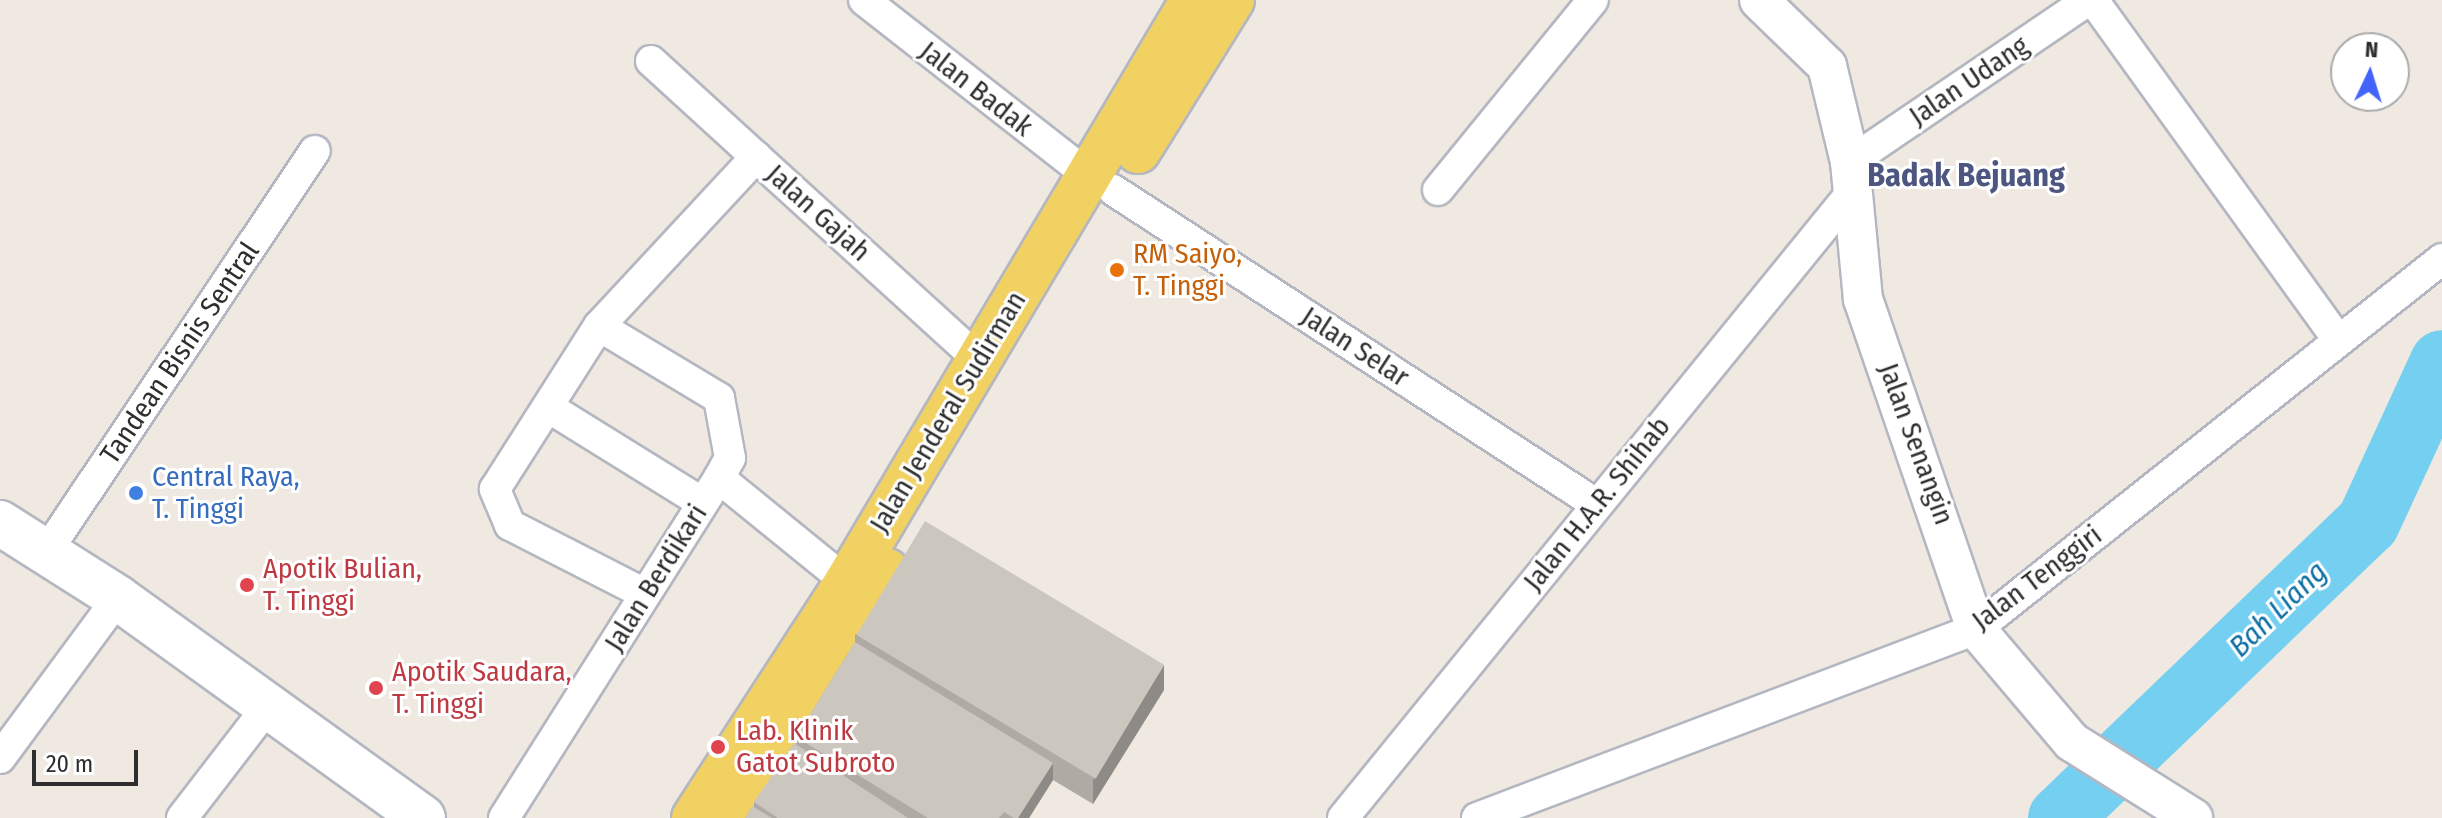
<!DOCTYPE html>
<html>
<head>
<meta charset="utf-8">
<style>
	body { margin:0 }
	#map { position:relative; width:2442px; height:818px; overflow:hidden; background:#efe9e1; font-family:"Fira Sans Condensed",sans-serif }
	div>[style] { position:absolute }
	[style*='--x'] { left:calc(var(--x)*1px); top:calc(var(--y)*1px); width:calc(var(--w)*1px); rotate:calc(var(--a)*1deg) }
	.river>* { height:64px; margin:-32px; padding:0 32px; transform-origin:32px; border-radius:32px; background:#75cff0 }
	.roads { filter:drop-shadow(2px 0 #b4b7c1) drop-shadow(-2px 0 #b4b7c1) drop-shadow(0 2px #b4b7c1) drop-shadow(0 -2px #b4b7c1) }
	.minor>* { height:30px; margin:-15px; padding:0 15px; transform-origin:15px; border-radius:15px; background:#fff }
	.tertiary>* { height:38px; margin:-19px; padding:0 19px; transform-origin:19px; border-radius:19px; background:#fff }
	.secondary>* { height:44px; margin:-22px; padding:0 22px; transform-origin:22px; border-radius:22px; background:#fff }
	.primary>* { height:44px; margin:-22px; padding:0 22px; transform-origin:22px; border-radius:22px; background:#f2d163 }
	.wall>* { inset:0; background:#afaba4 }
	.shaded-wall>* { inset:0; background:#8e8b86 }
	.building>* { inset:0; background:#cbc7bf; transform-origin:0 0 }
	.dots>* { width:22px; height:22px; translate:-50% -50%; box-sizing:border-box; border:4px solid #fff; border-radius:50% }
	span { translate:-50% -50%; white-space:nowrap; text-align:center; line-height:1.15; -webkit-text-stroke:6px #fff; paint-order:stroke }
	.street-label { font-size:28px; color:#2e2e2e }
	.food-label { font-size:28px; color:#c56008 }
	.left { translate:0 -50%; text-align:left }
	.shop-label { font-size:28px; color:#366cbe }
	.health-label { font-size:28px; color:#be3a42 }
	.water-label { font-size:30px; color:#0d6fa3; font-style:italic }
	.quarter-label { font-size:32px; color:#4d5680; font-weight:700 }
	.north { position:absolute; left:2330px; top:32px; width:80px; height:80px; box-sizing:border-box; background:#fff; border:2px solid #ababab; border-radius:50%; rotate:4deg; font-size:22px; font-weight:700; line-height:32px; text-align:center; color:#2e2e2e }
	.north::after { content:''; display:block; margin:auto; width:28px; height:36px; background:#4264fb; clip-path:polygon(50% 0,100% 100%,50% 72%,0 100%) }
	.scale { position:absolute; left:32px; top:750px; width:106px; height:36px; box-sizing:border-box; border:4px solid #2e2e2e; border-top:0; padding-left:10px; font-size:24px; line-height:28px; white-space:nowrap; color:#2e2e2e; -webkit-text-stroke:6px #fff; paint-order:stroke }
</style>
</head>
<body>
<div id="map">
	<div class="river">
		<i style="--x:2060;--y:818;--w:426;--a:-43.8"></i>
		<i style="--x:2368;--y:523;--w:177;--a:-65.3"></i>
	</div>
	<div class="roads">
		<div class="minor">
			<i style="--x:864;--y:0;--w:286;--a:38"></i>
			<i style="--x:2093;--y:0;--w:419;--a:54.2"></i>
			<i style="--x:651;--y:61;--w:142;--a:42.4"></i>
			<i style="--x:1850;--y:162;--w:288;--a:-34.2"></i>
			<i style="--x:1113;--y:190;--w:576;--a:33.03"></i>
			<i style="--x:1438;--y:190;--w:245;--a:-50.8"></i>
			<i style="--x:599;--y:326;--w:231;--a:-47.1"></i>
			<i style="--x:756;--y:157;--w:302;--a:42.3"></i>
			<i style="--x:548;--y:407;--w:182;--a:31.8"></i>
			<i style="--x:45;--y:554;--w:485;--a:-56.2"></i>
			<i style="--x:645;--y:594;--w:152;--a:-152.9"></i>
			<i style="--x:510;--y:525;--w:39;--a:-113"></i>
			<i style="--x:495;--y:489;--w:193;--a:-57.5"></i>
			<i style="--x:599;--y:326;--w:140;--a:31"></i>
			<i style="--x:719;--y:398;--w:61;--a:79.6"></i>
			<i style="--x:730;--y:458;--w:23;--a:119"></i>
			<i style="--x:0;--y:758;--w:199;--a:-53.6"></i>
			<i style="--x:182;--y:818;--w:138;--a:-52.4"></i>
			<i style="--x:504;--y:818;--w:402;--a:-57.7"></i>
			<i style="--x:719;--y:478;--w:165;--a:39.1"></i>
			<i style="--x:1343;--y:818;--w:808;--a:-50.88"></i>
			<i style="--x:1477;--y:818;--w:534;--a:-20.74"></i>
			<i style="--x:1976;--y:629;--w:595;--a:-38.45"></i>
		</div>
		<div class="tertiary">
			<i style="--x:1759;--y:0;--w:95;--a:44.1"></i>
			<i style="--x:1827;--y:66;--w:99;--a:76.5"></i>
			<i style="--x:1850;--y:162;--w:138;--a:84.6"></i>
			<i style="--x:1863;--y:299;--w:349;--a:71.1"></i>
			<i style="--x:1976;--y:629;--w:148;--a:49.7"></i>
			<i style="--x:2072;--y:742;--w:143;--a:32.1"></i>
		</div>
		<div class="secondary">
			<i style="--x:0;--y:523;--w:140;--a:32.4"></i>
			<i style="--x:118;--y:598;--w:376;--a:35.8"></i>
		</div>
		<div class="primary">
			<i style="--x:1138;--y:151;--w:178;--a:-58.1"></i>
			<i style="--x:694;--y:818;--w:281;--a:-57"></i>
			<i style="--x:847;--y:582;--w:677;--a:-59.27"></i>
			<i style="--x:741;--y:818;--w:287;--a:-59.4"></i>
		</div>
	</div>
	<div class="wall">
		<i style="clip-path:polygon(855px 634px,1164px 690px,1093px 804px,1053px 780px,1029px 818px,745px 818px,754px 807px,754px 802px,796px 744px,796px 737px,855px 642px)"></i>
	</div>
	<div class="shaded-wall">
		<i style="clip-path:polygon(1164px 665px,1164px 690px,1093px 804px,1093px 780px)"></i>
		<i style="clip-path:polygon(1053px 763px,1053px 780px,1029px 818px,1018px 818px)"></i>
	</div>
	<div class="building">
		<i style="left:925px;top:521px;width:279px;height:133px;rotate:31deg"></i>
		<i style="clip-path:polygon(855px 642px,1053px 763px,1018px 818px,1014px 818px,1004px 812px,999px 818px,928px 818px,796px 737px)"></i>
		<i style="clip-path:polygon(794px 743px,908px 818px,778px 818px,754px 802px)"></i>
		<i style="clip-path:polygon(752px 806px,772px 818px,745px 818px)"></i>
	</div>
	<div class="dots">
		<i style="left:1117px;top:270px;background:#e8710a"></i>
		<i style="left:136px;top:493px;background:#3f7fe0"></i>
		<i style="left:247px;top:585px;background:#e0444e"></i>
		<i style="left:376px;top:688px;background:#e0444e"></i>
		<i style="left:718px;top:747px;background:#e0444e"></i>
	</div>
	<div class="street-label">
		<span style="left:1969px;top:81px;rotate:-34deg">Jalan Udang</span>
		<span style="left:976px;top:89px;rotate:38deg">Jalan Badak</span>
		<span style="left:818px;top:213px;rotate:42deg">Jalan Gajah</span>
		<span style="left:1355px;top:347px;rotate:33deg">Jalan Selar</span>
		<span style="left:180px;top:353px;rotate:-56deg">Tandean Bisnis Sentral</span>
		<span style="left:948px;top:412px;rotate:-59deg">Jalan Jenderal Sudirman</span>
		<span style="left:1916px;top:444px;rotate:70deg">Jalan Senangin</span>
		<span style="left:1597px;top:504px;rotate:-51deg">Jalan H.A.R. Shihab</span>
		<span style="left:656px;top:578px;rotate:-58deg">Jalan Berdikari</span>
		<span style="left:2037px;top:578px;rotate:-37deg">Jalan Tenggiri</span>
	</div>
	<div class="food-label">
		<span class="left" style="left:1133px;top:270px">RM Saiyo,<br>T. Tinggi</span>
	</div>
	<div class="shop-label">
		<span class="left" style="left:152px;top:493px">Central Raya,<br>T. Tinggi</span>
	</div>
	<div class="health-label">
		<span class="left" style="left:263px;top:585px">Apotik Bulian,<br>T. Tinggi</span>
		<span class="left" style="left:392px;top:688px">Apotik Saudara,<br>T. Tinggi</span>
		<span class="left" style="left:736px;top:747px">Lab. Klinik<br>Gatot Subroto</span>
	</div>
	<div class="water-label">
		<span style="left:2278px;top:609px;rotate:-44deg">Bah Liang</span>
	</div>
	<div class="quarter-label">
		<span style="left:1966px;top:175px">Badak Bejuang</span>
	</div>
	<div class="north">N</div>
	<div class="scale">20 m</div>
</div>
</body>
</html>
